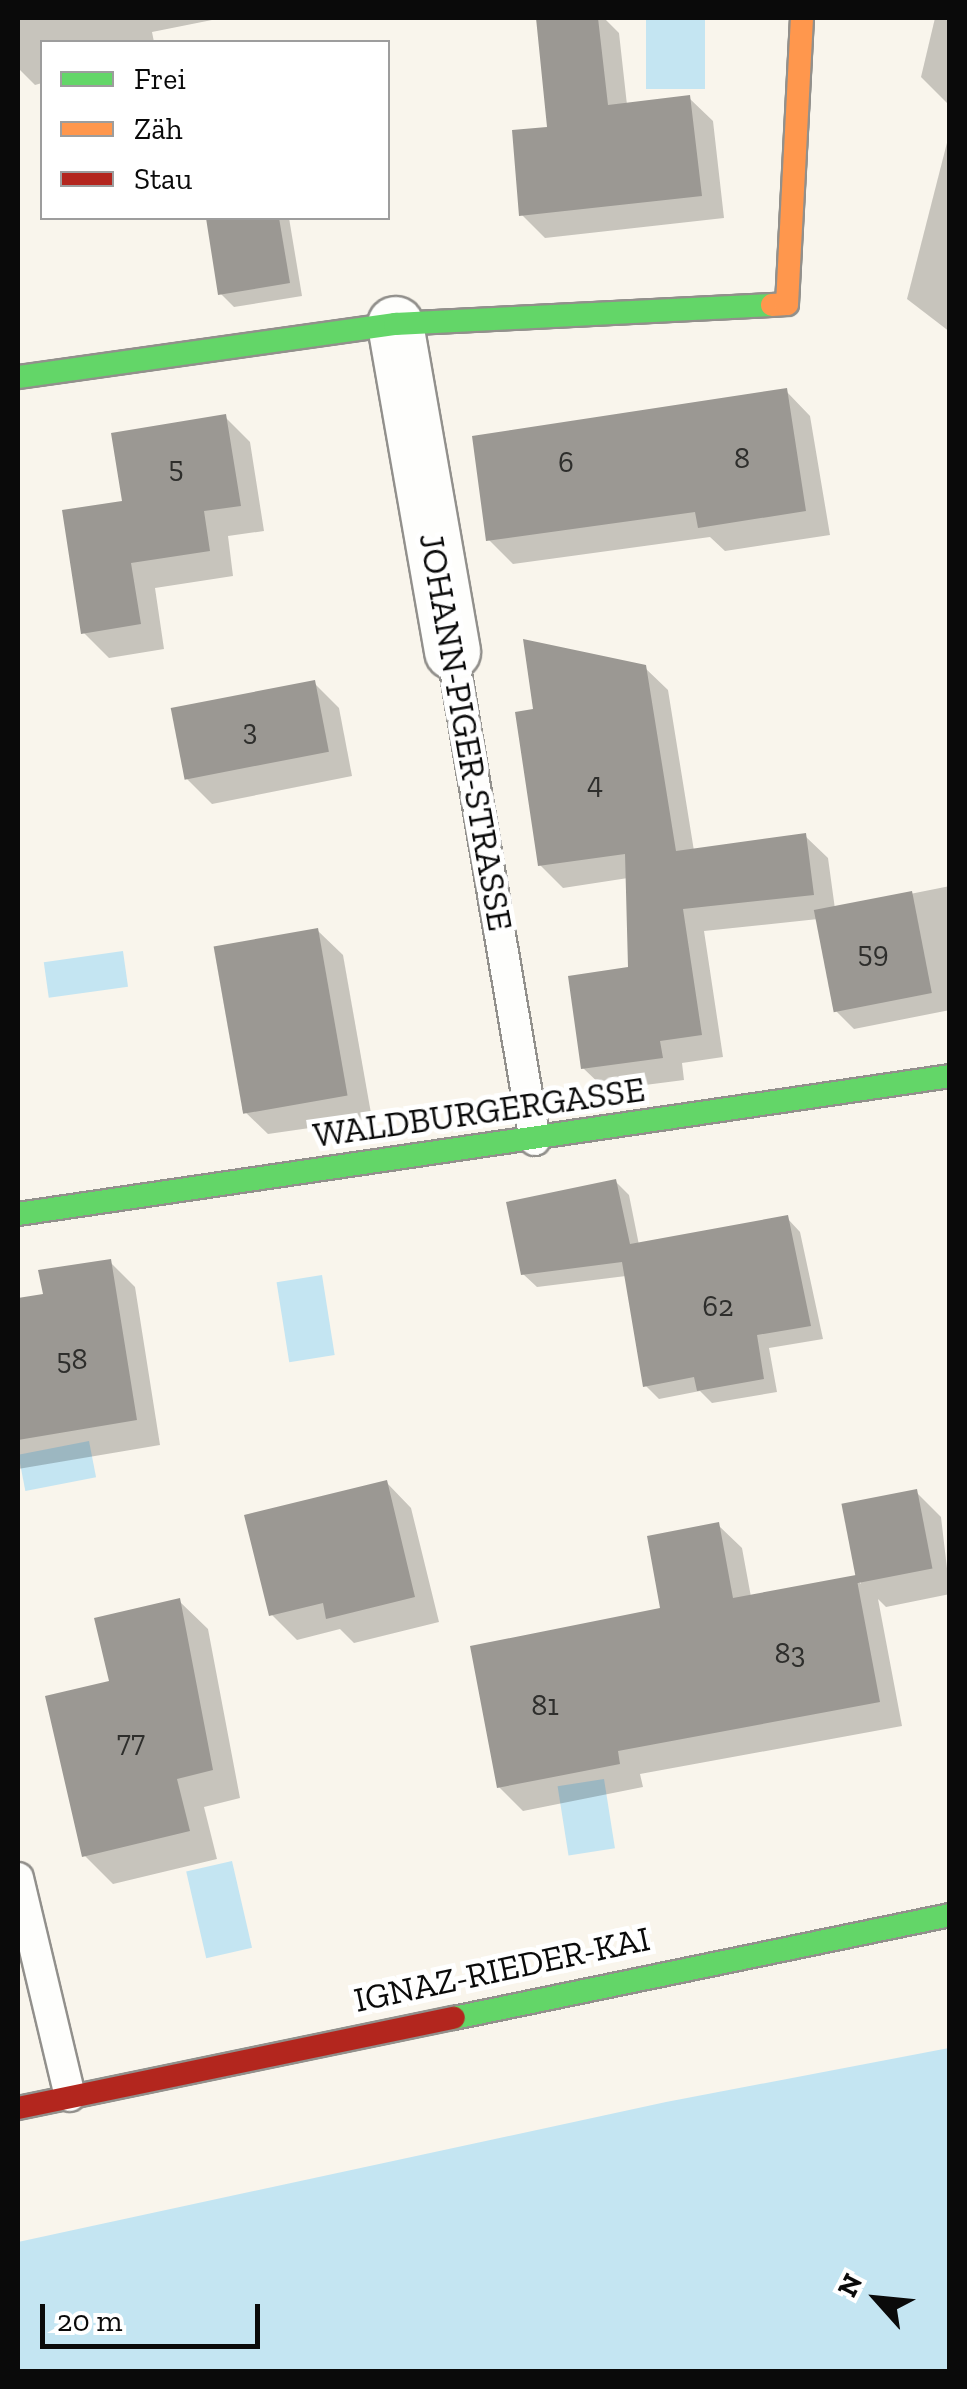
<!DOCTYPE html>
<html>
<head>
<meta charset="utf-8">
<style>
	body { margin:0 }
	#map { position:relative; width:967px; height:2389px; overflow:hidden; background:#f9f5ec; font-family:"Zilla Slab",serif }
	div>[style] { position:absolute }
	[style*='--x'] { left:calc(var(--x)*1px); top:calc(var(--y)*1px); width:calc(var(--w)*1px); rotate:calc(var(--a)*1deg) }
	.water>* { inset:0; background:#c4e5f2; transform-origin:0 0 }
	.shadow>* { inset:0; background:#0003 }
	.building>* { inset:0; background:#9b9893; transform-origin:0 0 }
	.roads { filter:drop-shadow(2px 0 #92908c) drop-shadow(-2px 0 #92908c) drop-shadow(0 2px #92908c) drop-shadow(0 -2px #92908c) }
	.lane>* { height:30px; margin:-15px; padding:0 15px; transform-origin:15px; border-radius:15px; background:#fefefc }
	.street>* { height:55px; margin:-27.5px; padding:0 27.5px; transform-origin:27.5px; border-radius:27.5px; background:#fefefc }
	.fast>* { height:22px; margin:-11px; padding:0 11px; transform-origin:11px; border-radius:11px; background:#63d668 }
	.slow>* { height:22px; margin:-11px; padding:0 11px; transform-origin:11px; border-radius:11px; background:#ff974d }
	.jam>* { height:22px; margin:-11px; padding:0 11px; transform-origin:11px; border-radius:11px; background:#b3261e }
	span { translate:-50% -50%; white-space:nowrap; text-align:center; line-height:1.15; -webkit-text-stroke:10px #fff; paint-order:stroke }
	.number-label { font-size:30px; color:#2e2e2c }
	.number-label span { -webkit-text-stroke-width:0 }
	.street-label { font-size:35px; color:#0a0a0a }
	.frame { position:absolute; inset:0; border:20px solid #0a0a0a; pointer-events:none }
	.legend { position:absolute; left:40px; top:40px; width:350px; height:180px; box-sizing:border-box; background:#fff; border:2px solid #9d9d9d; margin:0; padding:12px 18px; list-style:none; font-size:30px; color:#0a0a0a }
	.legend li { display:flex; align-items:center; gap:20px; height:50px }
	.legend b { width:50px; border:2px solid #9d9d9d }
	.north { position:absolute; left:827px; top:2249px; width:100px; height:100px; -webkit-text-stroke:8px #fff; paint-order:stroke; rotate:297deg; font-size:28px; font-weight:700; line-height:40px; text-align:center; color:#0a0a0a }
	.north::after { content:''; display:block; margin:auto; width:35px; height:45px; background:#0a0a0a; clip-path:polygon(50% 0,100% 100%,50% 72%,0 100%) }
	.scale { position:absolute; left:40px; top:2304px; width:220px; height:45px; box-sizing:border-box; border:5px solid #0a0a0a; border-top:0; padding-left:12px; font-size:30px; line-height:35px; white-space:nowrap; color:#0a0a0a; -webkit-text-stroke:8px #fff; paint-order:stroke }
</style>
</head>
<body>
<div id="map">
	<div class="water">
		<i style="left:646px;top:18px;width:59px;height:71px"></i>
		<i style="left:123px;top:951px;width:36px;height:80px;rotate:82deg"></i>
		<i style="left:322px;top:1275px;width:81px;height:46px;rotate:81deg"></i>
		<i style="left:89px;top:1441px;width:37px;height:72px;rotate:79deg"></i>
		<i style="left:604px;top:1779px;width:70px;height:47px;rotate:81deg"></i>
		<i style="left:232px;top:1861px;width:89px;height:47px;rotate:77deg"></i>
		<i style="clip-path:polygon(949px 2048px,949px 2371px,18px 2371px,18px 2242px,666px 2102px)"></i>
	</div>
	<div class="shadow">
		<i style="clip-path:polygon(18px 18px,222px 18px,152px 32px,154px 42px,42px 42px,42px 83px,35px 85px,18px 68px)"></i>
		<i style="clip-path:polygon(538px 18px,604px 18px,619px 33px,627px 105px,689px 98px,713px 121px,724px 218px,545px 238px,522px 215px,550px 129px)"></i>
		<i style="clip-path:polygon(935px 18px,950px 18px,950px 106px,921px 77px)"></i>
		<i style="clip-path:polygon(950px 131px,950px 332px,907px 299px)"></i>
		<i style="clip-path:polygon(208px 218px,289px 218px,302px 296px,234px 307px,221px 294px)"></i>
		<i style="clip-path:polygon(786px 391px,810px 416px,830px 535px,725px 551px,710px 537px,513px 564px,489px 540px)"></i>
		<i style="clip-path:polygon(225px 417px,250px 442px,264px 531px,228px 536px,233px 576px,155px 588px,164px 649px,109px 658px,84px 633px,125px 503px)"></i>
		<i style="clip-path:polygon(644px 667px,668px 690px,694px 851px,805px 836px,828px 858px,835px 909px,950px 886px,950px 1010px,854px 1029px,836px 1011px,818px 919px,704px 931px,723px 1057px,682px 1063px,684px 1080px,606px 1090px,583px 1068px,630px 970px,628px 878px,563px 888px,540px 865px,536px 711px)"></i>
		<i style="clip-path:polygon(314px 683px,339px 708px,352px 776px,212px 804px,187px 779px)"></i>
		<i style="clip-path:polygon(317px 930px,343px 955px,372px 1119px,268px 1134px,242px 1109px)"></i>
		<i style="clip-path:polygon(616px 1182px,629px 1195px,639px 1245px,787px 1218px,800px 1232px,823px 1339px,769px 1348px,777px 1392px,712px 1403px,700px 1391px,659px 1399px,645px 1385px,626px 1276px,537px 1287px,523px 1274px)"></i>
		<i style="clip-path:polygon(110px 1262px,135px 1287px,160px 1445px,18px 1469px,18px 1301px,45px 1296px)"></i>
		<i style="clip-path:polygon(386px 1482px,411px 1508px,439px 1622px,354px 1643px,340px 1629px,297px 1640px,272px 1615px)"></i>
		<i style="clip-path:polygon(916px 1492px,941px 1517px,950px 1594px,886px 1607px,878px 1599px,902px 1726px,640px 1774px,643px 1787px,523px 1811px,499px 1787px,663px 1610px,718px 1525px,742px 1548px,751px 1597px,855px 1578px,861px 1584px,845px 1507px)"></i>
		<i style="clip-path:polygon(179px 1601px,208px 1629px,240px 1798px,204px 1807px,217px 1859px,113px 1884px,85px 1856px,112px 1683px)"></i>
	</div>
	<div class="building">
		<i style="clip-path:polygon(536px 18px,598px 18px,608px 105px,690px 95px,702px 196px,519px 216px,512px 130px,547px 127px)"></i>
		<i style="clip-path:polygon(206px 218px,279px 218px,290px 283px,218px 295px)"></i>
		<i style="clip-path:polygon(787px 388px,806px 511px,698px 528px,695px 512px,486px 541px,472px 436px)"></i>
		<i style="clip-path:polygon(226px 414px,241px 506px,204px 511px,210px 551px,131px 563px,141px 624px,81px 634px,62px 510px,122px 501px,111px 433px)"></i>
		<i style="clip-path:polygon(523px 639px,646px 665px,676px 851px,806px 833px,814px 895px,683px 909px,702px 1035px,660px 1041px,663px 1058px,581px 1069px,568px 976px,628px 967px,625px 854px,538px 866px,515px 712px,533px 709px)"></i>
		<i style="left:315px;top:680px;width:73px;height:147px;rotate:79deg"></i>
		<i style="left:912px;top:891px;width:104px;height:100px;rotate:79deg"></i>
		<i style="left:318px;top:928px;width:170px;height:106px;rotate:80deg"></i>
		<i style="clip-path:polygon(616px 1179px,630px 1244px,788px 1215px,811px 1326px,757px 1335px,764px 1379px,697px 1391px,694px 1377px,643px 1387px,622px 1262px,521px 1275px,506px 1202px)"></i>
		<i style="clip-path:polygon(111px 1259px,137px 1420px,18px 1440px,18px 1298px,43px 1294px,38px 1270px)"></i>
		<i style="clip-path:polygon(387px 1480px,415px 1597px,326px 1619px,323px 1603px,269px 1616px,244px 1515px)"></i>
		<i style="left:917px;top:1489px;width:81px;height:77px;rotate:79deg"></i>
		<i style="clip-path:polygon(719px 1522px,733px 1598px,856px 1575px,880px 1702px,618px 1751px,620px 1764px,497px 1788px,470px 1646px,660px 1608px,647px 1536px)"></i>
		<i style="clip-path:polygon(180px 1598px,213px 1770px,177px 1779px,190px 1831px,82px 1857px,45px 1696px,109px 1681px,94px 1618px)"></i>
	</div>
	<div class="roads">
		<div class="lane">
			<i style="--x:452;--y:651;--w:496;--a:80.4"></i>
			<i style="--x:18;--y:1878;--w:224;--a:76.6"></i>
		</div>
		<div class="street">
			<i style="--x:395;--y:324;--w:332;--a:80.1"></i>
		</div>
		<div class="fast">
			<i style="--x:18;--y:377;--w:381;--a:-8"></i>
			<i style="--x:395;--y:324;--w:377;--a:-2.9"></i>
			<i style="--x:18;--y:1214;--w:942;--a:-8.42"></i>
			<i style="--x:454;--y:2018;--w:507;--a:-11.73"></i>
		</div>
		<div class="slow">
			<i style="--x:772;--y:305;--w:15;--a:-4"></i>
			<i style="--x:787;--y:304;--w:286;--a:-87"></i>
		</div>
		<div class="jam">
			<i style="--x:18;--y:2108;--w:445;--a:-11.7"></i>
		</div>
	</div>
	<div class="number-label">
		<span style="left:742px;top:458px">8</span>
		<span style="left:566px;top:462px">6</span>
		<span style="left:176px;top:467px">5</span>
		<span style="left:250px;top:730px">3</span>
		<span style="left:595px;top:783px">4</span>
		<span style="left:873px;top:952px">59</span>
		<span style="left:718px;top:1306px">62</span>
		<span style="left:72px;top:1359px">58</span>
		<span style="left:790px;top:1653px">83</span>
		<span style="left:545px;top:1705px">81</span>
		<span style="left:131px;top:1741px">77</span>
	</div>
	<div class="street-label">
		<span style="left:466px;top:732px;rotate:80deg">JOHANN-PIGER-STRASSE</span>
		<span style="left:479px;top:1112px;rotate:-8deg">WALDBURGERGASSE</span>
		<span style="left:502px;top:1969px;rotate:-12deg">IGNAZ-RIEDER-KAI</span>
	</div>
	<div class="frame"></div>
	<ul class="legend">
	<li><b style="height:12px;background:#63d668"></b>Frei</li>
	<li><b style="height:12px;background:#ff974d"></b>Zäh</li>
	<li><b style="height:12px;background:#b3261e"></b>Stau</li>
	</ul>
	<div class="north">N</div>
	<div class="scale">20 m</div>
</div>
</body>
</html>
